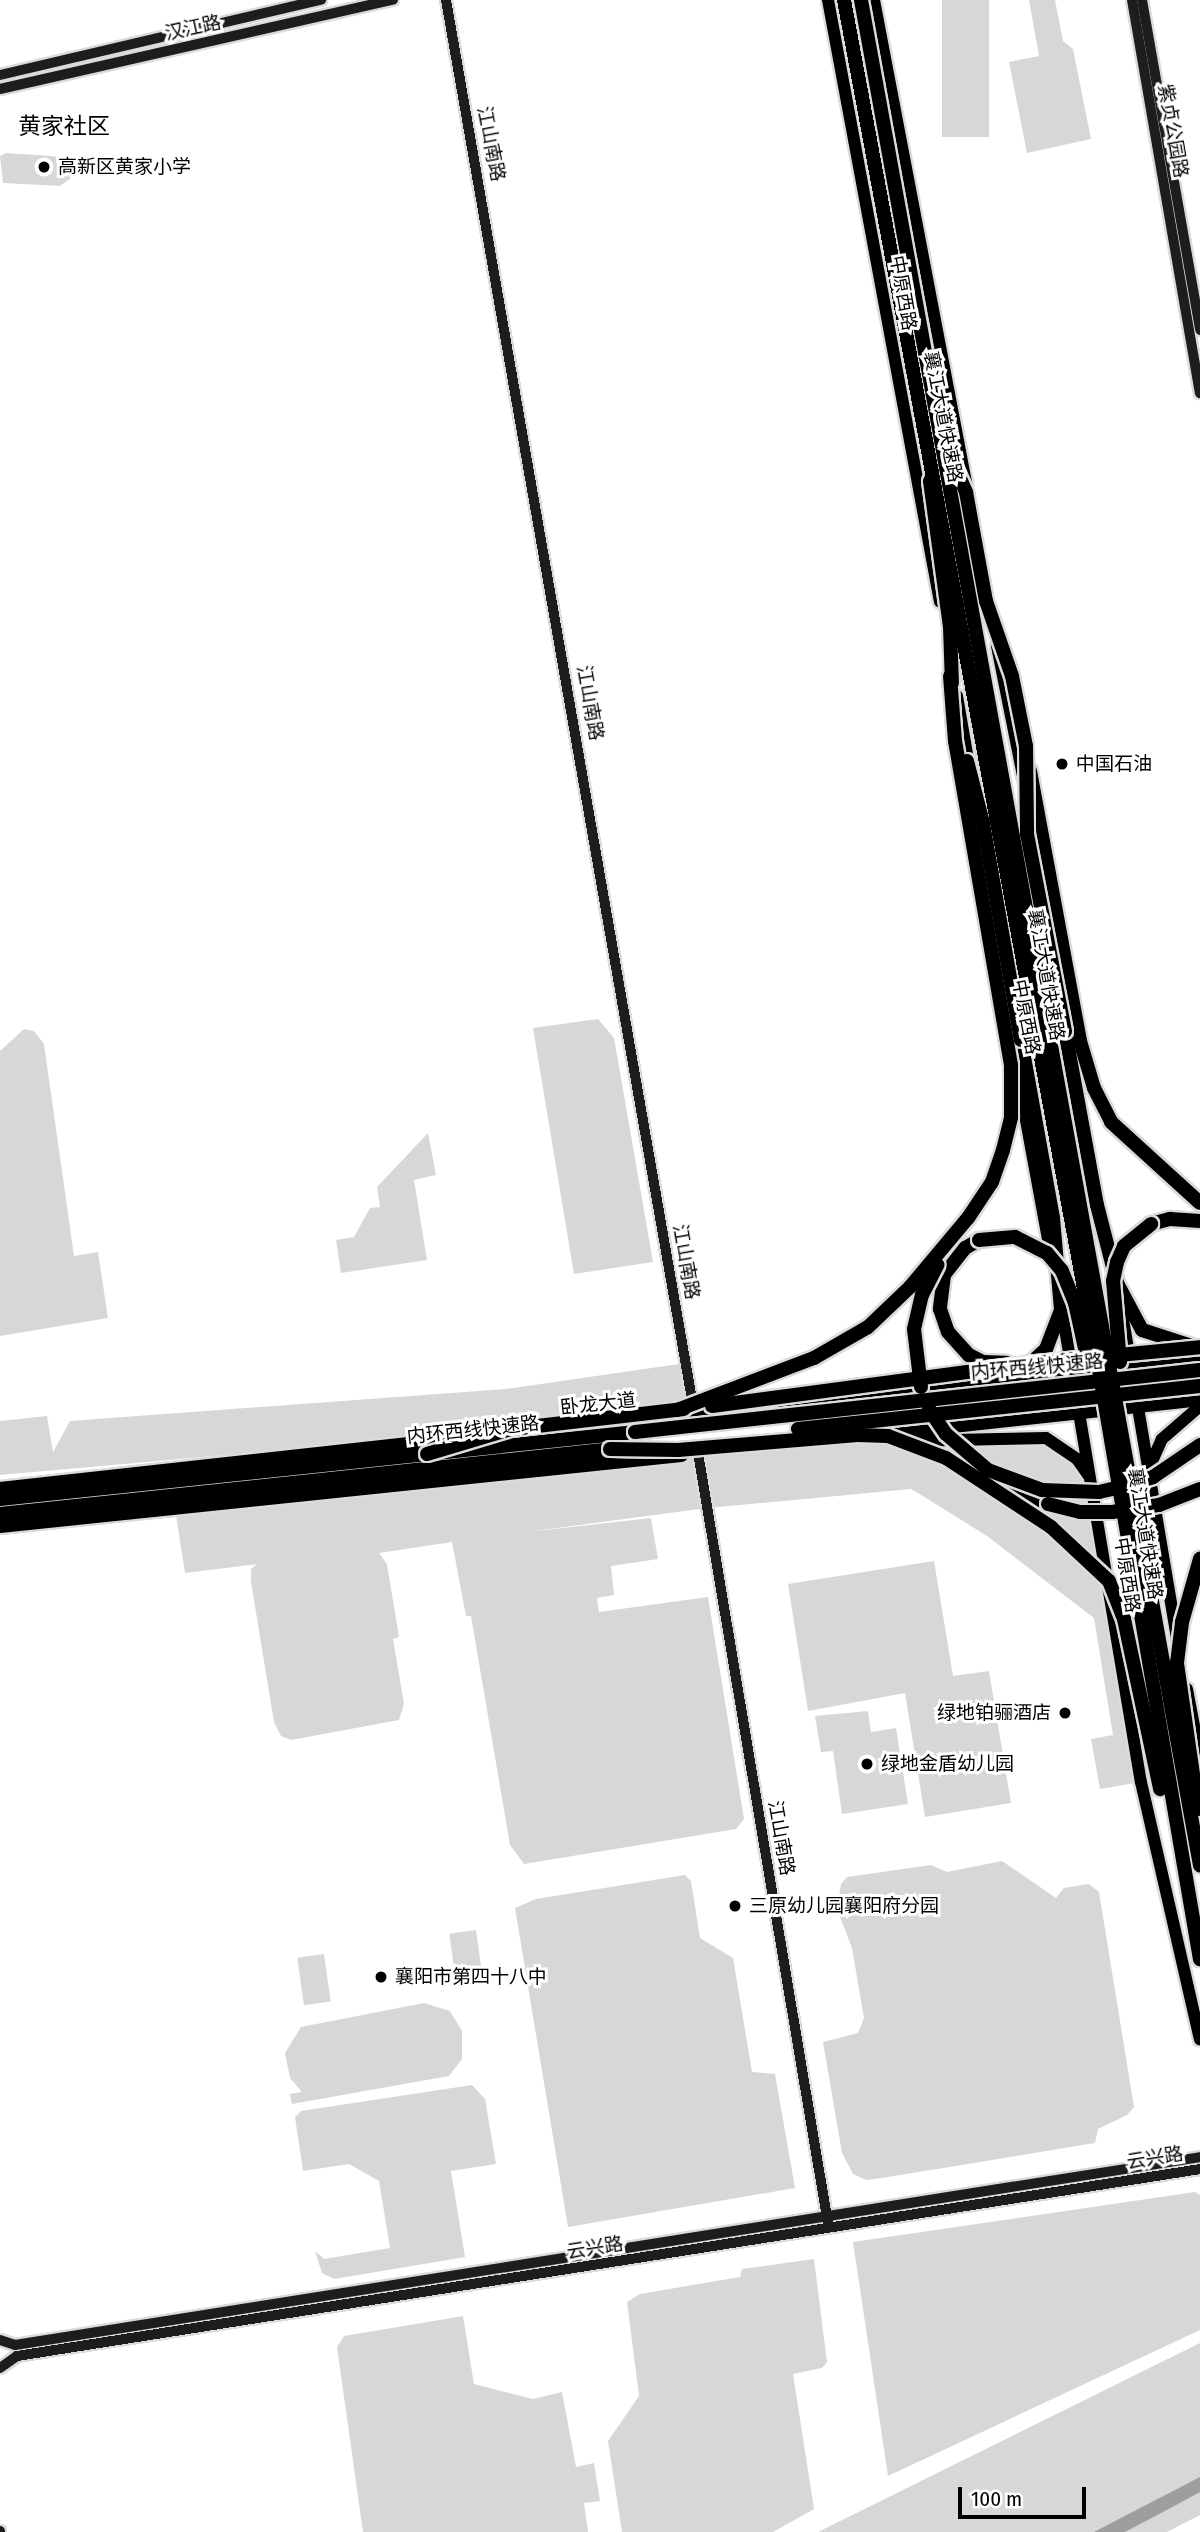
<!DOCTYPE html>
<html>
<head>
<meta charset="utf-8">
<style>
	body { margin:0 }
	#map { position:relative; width:1200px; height:2532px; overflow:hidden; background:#fff; font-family:"Fira Sans Condensed","Noto Sans SC",sans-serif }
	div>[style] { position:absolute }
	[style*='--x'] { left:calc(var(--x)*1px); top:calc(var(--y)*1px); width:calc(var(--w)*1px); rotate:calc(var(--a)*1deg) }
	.green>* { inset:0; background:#d7d7d7; transform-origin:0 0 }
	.water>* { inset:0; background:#9e9e9e }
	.roads { filter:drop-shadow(2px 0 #dbdbdb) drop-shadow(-2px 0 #dbdbdb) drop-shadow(0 2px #dbdbdb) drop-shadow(0 -2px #dbdbdb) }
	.secondary>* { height:10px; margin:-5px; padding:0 5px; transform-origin:5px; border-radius:5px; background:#1d1d1d }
	.primary>* { height:12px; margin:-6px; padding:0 6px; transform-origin:6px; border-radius:6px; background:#000 }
	.highway>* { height:14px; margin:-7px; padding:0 7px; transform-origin:7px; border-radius:7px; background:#000 }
	.bridges { filter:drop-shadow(2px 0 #dbdbdb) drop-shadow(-2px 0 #dbdbdb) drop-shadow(0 2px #dbdbdb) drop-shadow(0 -2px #dbdbdb) }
	.highway-bridge>* { height:14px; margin:-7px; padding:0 7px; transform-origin:7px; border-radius:7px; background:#000 }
	.dots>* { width:19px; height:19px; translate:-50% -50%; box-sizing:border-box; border:4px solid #fff; border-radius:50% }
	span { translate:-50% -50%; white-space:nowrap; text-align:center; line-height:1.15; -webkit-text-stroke:6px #fff; paint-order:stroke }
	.street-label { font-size:19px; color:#000 }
	.poi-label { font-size:19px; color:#000 }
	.left { translate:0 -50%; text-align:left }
	.right { translate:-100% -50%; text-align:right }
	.quarter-label { font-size:23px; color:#000 }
	.scale { position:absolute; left:958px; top:2487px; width:128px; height:32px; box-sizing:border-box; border:4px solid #000; border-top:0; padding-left:9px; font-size:21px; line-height:24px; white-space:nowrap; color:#000; -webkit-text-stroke:5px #fff; paint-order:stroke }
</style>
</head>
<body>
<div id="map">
	<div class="green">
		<i style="left:942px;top:0;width:47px;height:137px"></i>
		<i style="clip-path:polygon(1029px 0,1055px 0,1063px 41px,1073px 49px,1091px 139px,1027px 153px,1009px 62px,1039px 56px)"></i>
		<i style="clip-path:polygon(6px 153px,65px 157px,72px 165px,70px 179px,60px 186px,3px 183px,0 156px)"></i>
		<i style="clip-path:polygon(598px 1019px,614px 1038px,653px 1262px,574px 1274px,533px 1028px)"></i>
		<i style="clip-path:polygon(24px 1029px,34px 1031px,44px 1044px,74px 1256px,98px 1252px,108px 1318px,0 1336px,0 1051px)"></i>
		<i style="clip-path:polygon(428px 1133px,436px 1175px,414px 1180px,427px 1260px,341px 1273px,336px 1240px,354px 1237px,370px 1208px,380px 1207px,377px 1187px)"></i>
		<i style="clip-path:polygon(686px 1363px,694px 1413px,0 1475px,0 1421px,47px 1416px,53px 1452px,70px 1421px,506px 1389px)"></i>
		<i style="clip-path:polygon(863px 1436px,1046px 1438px,1092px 1481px,1141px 1782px,1100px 1789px,1091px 1739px,1113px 1735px,1094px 1618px,987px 1536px,918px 1493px,911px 1489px,707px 1508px,527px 1532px,651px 1518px,658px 1559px,611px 1566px,614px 1595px,597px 1598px,599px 1612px,708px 1597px,744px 1819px,736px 1829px,524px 1864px,510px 1845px,471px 1616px,466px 1616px,452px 1542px,379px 1553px,387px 1564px,399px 1637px,393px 1639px,404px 1704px,399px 1720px,291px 1740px,281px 1736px,274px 1722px,251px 1582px,251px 1569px,257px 1564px,185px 1573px,175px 1509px)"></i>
		<i style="clip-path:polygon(934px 1561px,953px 1676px,989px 1671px,1011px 1803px,925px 1817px,905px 1693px,808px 1711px,788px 1584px)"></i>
		<i style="clip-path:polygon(868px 1711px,871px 1732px,896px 1728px,908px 1804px,842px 1814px,833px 1751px,821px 1752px,815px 1716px)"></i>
		<i style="clip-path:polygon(1002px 1861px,1056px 1898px,1064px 1888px,1089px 1884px,1099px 1892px,1134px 2107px,1127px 2115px,1098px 2129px,1095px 2143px,882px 2178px,866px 2180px,853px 2174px,842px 2153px,823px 2042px,858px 2033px,864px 2018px,852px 1948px,837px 1909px,841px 1884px,847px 1877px,931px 1865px,947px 1872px)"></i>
		<i style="clip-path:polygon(685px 1875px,691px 1881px,700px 1938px,733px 1958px,752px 2072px,775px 2074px,795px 2188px,568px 2227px,515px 1908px,536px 1899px)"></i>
		<i style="left:476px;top:1930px;width:48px;height:27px;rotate:82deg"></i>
		<i style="left:324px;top:1954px;width:48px;height:27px;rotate:82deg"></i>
		<i style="clip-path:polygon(424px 2003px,450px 2011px,462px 2031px,462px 2059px,449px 2076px,292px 2104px,290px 2094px,302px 2092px,290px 2078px,285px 2053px,301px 2027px)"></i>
		<i style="clip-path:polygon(472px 2085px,485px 2099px,496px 2164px,451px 2171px,465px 2257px,334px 2279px,322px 2273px,315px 2251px,324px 2259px,390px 2248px,379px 2181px,349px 2164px,303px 2171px,295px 2117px,301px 2111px)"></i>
		<i style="clip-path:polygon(1195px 2192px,1200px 2195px,1200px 2330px,888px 2476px,853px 2242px)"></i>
		<i style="clip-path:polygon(814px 2259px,827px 2362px,822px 2368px,793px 2374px,814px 2509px,773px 2532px,622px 2532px,608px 2441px,639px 2396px,627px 2302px,640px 2294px,740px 2277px,742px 2269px)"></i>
		<i style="clip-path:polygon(463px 2316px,474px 2384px,533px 2399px,562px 2392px,576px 2467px,594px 2463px,600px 2501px,584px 2503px,588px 2532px,363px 2532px,337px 2347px,344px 2336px)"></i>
		<i style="clip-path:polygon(1200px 2343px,1200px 2515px,1167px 2532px,818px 2532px)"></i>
	</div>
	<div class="water">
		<i style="clip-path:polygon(1200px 2477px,1200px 2492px,1178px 2504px,1125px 2532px,1094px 2532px)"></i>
	</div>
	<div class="roads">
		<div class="secondary">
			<i style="--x:446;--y:0;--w:1433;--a:80.03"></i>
			<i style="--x:1132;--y:0;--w:399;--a:80.2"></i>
			<i style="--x:1142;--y:0;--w:335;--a:80"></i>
			<i style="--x:0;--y:75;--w:330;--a:-13.2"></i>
			<i style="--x:0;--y:89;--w:403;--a:-12.8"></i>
			<i style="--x:698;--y:1453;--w:781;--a:80.42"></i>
			<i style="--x:0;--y:2340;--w:16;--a:18"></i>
			<i style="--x:15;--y:2345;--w:1200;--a:-9.01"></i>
			<i style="--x:0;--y:2368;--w:21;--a:-35"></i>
			<i style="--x:17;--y:2356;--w:1198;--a:-8.98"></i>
			<i style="--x:0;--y:2531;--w:1;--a:90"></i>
		</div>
		<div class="primary">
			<i style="--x:828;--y:0;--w:612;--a:79.46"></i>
			<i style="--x:874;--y:0;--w:493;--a:79.2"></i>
			<i style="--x:997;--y:646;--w:133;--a:78.7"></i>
			<i style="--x:957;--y:696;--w:76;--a:80.2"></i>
			<i style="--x:1015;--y:1061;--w:192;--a:79.5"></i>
			<i style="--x:1061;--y:1305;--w:484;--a:80.5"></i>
			<i style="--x:1141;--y:1782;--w:264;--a:77.1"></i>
			<i style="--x:1122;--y:1313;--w:329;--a:80.4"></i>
			<i style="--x:908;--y:1441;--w:138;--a:-1.2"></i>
			<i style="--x:1046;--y:1438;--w:37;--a:34"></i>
			<i style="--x:1077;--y:1459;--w:19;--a:55"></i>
			<i style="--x:1149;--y:1468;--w:32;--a:-66"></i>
			<i style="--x:1162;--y:1439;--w:50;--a:-41"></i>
			<i style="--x:1187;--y:1689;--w:69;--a:79.2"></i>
		</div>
		<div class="highway">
			<i style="--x:1030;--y:771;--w:275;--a:79.5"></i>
			<i style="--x:1080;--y:1041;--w:49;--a:73.4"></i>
			<i style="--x:1094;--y:1088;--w:38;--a:63"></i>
			<i style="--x:1111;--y:1122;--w:120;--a:42.3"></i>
			<i style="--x:1065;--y:1031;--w:177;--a:79.6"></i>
			<i style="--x:1097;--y:1205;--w:81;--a:75.6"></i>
			<i style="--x:1117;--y:1283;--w:53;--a:62"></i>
			<i style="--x:1142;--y:1330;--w:52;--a:17.7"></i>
			<i style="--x:1021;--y:1040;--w:181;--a:79.8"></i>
			<i style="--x:1053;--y:1218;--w:92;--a:85"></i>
			<i style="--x:1061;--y:1310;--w:42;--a:111"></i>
			<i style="--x:1046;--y:1349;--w:26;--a:137"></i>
			<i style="--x:1151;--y:1224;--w:20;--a:-15"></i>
			<i style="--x:1170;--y:1219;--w:30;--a:4"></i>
			<i style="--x:979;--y:1240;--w:16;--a:150"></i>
			<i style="--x:965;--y:1248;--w:34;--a:128"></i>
			<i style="--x:944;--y:1275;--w:34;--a:97"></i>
			<i style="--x:940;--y:1309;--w:24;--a:71"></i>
			<i style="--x:948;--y:1332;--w:31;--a:48"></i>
			<i style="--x:969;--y:1355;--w:16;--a:27"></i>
			<i style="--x:983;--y:1362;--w:23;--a:2"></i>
			<i style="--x:784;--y:1403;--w:419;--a:-6.6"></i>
			<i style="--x:673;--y:1415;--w:53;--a:-6.5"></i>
			<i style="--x:879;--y:1434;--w:323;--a:-6.2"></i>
			<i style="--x:976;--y:1472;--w:79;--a:24"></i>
			<i style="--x:0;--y:1489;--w:475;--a:-6.3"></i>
			<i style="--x:0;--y:1499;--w:639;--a:-6.02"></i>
			<i style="--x:0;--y:1514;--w:625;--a:-6.06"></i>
			<i style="--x:0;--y:1526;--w:685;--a:-5.95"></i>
		</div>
	</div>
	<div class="bridges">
		<div class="highway-bridge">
			<i style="--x:844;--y:0;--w:1381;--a:79.45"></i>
			<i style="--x:1097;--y:1358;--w:610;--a:80.28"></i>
			<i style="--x:861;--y:0;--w:1896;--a:79.7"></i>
			<i style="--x:954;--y:465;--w:30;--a:66"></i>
			<i style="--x:966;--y:492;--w:111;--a:79.6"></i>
			<i style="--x:986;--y:601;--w:79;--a:70.9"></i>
			<i style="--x:1012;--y:676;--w:71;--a:78.7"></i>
			<i style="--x:1026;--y:746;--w:88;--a:89.3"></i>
			<i style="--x:1027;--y:834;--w:201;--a:79.1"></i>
			<i style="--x:930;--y:481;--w:147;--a:82.2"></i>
			<i style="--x:950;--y:627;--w:56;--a:88"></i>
			<i style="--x:967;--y:761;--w:64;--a:75.5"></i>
			<i style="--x:983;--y:823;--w:220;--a:80.1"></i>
			<i style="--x:979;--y:1240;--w:36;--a:-5"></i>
			<i style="--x:1015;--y:1237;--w:36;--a:27"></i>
			<i style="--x:1047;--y:1253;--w:23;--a:50"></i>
			<i style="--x:1062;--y:1271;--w:35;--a:68"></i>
			<i style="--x:1075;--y:1303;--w:60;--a:77.6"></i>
			<i style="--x:1120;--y:1362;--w:81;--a:-94.9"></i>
			<i style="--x:1113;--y:1281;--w:19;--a:-78"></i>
			<i style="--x:1117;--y:1262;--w:17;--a:-66"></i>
			<i style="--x:1124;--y:1246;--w:35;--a:-39"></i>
			<i style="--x:921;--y:1387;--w:58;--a:-96.9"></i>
			<i style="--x:914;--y:1329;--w:35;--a:-77"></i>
			<i style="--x:922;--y:1295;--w:34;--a:-63"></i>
			<i style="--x:712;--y:1406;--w:316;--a:-7.6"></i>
			<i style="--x:1025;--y:1364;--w:176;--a:-5.5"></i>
			<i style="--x:929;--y:1409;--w:30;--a:56"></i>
			<i style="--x:946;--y:1434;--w:55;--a:40.6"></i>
			<i style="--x:988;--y:1470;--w:58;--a:20.3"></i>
			<i style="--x:1042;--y:1490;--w:57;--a:2"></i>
			<i style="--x:1099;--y:1492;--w:26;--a:-13"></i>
			<i style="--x:1124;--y:1486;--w:30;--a:-17"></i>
			<i style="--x:1153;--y:1477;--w:57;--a:-34.2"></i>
			<i style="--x:677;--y:1410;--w:147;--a:-20.8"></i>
			<i style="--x:814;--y:1358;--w:62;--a:-29.9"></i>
			<i style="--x:868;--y:1327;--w:58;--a:-43.6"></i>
			<i style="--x:910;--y:1287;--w:90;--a:-50"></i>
			<i style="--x:968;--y:1218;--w:43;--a:-56.3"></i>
			<i style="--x:992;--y:1182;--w:34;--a:-71"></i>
			<i style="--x:1003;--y:1150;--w:34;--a:-76"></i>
			<i style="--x:1011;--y:1117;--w:52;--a:-90"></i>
			<i style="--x:1011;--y:1065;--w:329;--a:-99.8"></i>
			<i style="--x:955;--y:741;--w:65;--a:-94.4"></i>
			<i style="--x:798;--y:1429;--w:404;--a:-6.1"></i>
			<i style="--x:635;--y:1432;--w:568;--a:-6.26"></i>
			<i style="--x:610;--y:1449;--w:68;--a:0.8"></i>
			<i style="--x:678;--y:1450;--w:180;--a:-4.8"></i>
			<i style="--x:857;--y:1435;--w:31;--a:2"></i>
			<i style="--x:888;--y:1436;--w:62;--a:20.8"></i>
			<i style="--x:946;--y:1458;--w:126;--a:33.3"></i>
			<i style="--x:1051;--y:1527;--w:79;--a:43"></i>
			<i style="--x:1109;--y:1581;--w:41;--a:68.5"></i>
			<i style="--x:1124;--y:1619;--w:174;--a:78"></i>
			<i style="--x:427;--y:1454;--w:88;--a:-16.6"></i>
			<i style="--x:511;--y:1429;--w:174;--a:-6.6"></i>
			<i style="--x:1048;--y:1504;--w:33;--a:14"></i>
			<i style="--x:1080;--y:1512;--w:32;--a:0"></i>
			<i style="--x:1112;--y:1512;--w:48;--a:-8.5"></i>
			<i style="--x:1159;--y:1505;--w:44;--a:-21.3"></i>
			<i style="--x:1198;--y:1809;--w:148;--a:-98.2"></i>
			<i style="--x:1177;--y:1663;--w:41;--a:-83"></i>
			<i style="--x:1182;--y:1622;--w:66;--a:-74.1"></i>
		</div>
	</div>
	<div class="dots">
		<i style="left:44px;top:167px;background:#000"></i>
		<i style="left:1062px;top:764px;background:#000"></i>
		<i style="left:1065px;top:1713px;background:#000"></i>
		<i style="left:867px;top:1764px;background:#000"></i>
		<i style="left:735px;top:1906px;background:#000"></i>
		<i style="left:381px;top:1977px;background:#000"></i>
	</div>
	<div class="street-label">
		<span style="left:193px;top:28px;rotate:-12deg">汉江路</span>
		<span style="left:1173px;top:131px;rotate:80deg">紫贞公园路</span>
		<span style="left:491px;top:144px;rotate:79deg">江山南路</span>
		<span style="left:903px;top:293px;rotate:80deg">中原西路</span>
		<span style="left:943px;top:417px;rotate:79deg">襄江大道快速路</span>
		<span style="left:590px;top:703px;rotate:80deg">江山南路</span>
		<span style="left:1046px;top:975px;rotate:80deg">襄江大道快速路</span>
		<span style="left:1026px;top:1017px;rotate:79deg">中原西路</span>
		<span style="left:686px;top:1262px;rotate:80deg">江山南路</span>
		<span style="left:1037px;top:1367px;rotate:-5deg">内环西线快速路</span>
		<span style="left:598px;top:1404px;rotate:-6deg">卧龙大道</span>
		<span style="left:473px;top:1430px;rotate:-6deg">内环西线快速路</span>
		<span style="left:1145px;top:1534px;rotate:81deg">襄江大道快速路</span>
		<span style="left:1127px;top:1575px;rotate:81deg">中原西路</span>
		<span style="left:781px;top:1838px;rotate:80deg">江山南路</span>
		<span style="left:1155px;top:2158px;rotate:-9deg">云兴路</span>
		<span style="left:595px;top:2248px;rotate:-9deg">云兴路</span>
	</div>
	<div class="poi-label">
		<span class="left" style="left:58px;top:167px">高新区黄家小学</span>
		<span class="left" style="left:1076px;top:764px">中国石油</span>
		<span class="right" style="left:1051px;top:1713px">绿地铂骊酒店</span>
		<span class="left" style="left:881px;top:1764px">绿地金盾幼儿园</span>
		<span class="left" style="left:749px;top:1906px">三原幼儿园襄阳府分园</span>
		<span class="left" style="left:395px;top:1977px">襄阳市第四十八中</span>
	</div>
	<div class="quarter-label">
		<span style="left:64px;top:126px">黄家社区</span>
	</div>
	<div class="scale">100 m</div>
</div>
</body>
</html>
